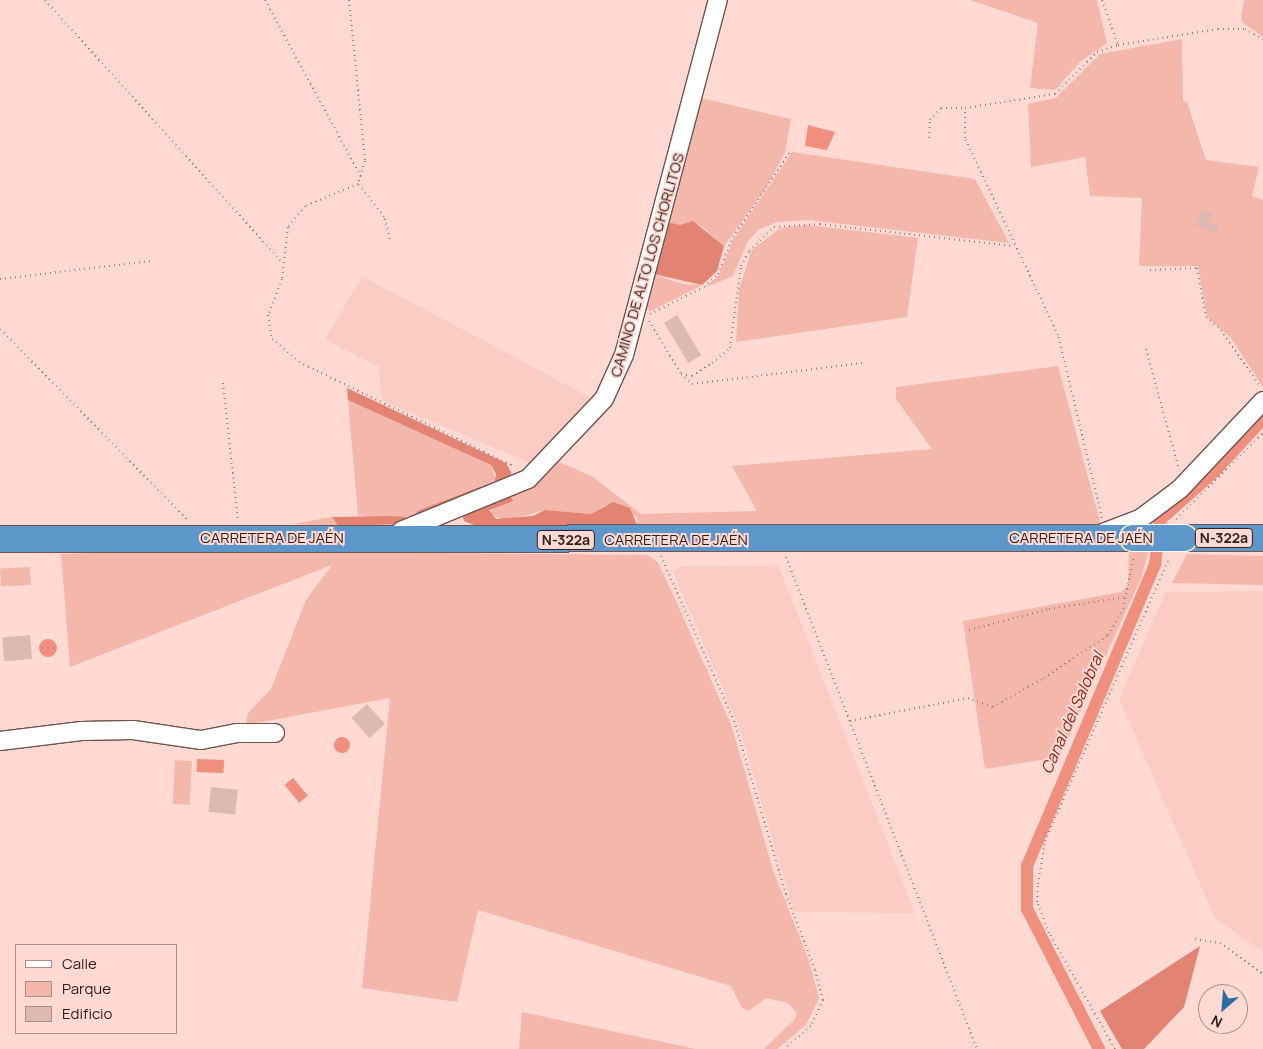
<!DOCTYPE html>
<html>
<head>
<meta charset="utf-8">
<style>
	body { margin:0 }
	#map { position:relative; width:1263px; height:1049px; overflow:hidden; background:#ffd9d2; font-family:Manrope,sans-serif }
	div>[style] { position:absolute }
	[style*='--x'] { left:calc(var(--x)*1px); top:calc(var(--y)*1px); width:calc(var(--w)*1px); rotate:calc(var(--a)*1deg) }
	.built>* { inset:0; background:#faccc3 }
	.green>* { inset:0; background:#f3b7ab; transform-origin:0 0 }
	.forest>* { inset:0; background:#e38373 }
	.water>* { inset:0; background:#f08f7e; transform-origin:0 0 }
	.round { border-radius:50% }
	.canal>* { height:12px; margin:-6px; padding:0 6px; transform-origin:6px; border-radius:6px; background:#f08f7e }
	.building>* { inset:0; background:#deb9b2; transform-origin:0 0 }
	.path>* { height:2px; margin-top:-1px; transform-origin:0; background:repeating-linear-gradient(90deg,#9a807b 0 1px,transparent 0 5px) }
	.roads { filter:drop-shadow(1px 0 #73534d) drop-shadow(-1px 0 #73534d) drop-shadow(0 1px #73534d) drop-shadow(0 -1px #73534d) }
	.minor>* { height:18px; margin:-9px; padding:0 9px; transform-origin:9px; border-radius:9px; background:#fff }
	.highway>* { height:26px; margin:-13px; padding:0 13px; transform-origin:13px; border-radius:13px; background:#5d97ca }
	.bridges { filter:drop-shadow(1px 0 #fff) drop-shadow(-1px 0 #fff) drop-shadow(0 1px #fff) drop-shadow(0 -1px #fff) }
	.highway-bridge>* { height:26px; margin:-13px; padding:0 13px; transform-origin:13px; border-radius:13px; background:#5d97ca }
	span { translate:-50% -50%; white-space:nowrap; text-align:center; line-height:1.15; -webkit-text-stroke:4px #ffd9d2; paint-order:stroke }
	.shield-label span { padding:1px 4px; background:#ffd9d2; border:1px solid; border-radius:4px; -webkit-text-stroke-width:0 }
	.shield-label { font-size:14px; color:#2c1e1c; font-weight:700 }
	.street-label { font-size:15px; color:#2c1e1c }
	.water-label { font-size:16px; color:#942315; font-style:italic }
	.legend { position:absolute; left:15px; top:944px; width:162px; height:90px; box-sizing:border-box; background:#ffd9d2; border:1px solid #ab8e89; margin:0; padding:6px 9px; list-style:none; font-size:15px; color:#2c1e1c }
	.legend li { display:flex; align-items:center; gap:10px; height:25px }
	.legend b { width:25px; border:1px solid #ab8e89 }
	.north { position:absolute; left:1198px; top:984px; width:50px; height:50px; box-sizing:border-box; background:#ffd9d2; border:1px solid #ab8e89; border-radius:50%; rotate:207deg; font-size:14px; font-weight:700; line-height:20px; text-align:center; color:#2c1e1c }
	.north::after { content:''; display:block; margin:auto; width:18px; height:22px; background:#2c6ea4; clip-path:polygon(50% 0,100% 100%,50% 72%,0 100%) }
</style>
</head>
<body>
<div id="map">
	<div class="built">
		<i style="clip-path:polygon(362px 276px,595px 400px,536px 466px,382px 400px,379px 367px,325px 340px)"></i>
		<i style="clip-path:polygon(778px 565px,915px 913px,794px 912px,739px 726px,673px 572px,681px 566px)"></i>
		<i style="clip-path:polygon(1263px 591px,1263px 952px,1215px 918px,1119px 699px,1166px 592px)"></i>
	</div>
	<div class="green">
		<i style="clip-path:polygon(970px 0,1097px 0,1107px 43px,1080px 62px,1055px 90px,1030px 88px,1038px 23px)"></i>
		<i style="clip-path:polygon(1244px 0,1263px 0,1263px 37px,1241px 21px)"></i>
		<i style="clip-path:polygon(1182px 39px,1183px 101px,1187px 102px,1206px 160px,1259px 167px,1252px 196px,1263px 200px,1263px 387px,1231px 338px,1207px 317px,1198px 266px,1139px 266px,1142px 198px,1090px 196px,1085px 157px,1031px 167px,1028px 104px,1056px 98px,1100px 54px)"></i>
		<i style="clip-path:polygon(697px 97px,791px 119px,785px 152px,766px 188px,724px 246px,699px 224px,661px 229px)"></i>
		<i style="clip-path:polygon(792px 152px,975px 179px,1009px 243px,808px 220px,777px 222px,758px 230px,748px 241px,733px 276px,706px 287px,718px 276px,734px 238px)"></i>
		<i style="clip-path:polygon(808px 225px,918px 238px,907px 317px,736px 342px,739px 289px,752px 250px,780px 228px)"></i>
		<i style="clip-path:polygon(649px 273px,683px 284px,702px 285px,651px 311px,641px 306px)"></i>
		<i style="clip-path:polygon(1058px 366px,1101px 525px,638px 527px,637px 517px,606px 505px,591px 514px,545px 510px,505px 521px,489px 513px,508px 492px,555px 460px,593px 477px,641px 514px,757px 511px,732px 466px,932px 449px,896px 399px,896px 387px)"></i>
		<i style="clip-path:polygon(348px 400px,491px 465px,496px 480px,417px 511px,413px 522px,358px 515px)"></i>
		<i style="clip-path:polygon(332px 517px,338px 526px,293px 524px)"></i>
		<i style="clip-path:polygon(1129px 549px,1149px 549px,1141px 578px,1060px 757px,985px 769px,963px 621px,1121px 592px,1128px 585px)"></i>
		<i style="clip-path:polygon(161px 551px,648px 555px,658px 563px,672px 592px,732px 727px,773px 870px,808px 958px,819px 998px,806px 1025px,777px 1049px,764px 1049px,795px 1019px,797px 1013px,788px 1003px,766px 998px,749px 1011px,742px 1008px,731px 986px,478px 910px,457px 1002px,362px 988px,390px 698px,246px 725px,248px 713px,271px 689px,306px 600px,332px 565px,70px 667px,61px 554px)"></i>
		<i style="clip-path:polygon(1187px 554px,1263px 556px,1263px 585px,1172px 583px)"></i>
		<i style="left:30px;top:567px;width:18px;height:30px;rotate:87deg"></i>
		<i style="left:175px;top:760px;width:17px;height:44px;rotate:3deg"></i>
		<i style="clip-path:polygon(522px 1012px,696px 1049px,519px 1049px)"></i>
	</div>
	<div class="forest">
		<i style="clip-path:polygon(693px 221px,724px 246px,717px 271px,702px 285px,649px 273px,661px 229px,671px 223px,680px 225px)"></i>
		<i style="clip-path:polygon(347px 388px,506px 463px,511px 472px,510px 481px,413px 522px,417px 511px,495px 481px,496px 474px,491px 465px,348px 400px)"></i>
		<i style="clip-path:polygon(508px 492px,513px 501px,489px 510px,496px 519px,533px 516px,545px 510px,591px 514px,613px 502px,630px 508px,638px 527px,479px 527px,464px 521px,462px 514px)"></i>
		<i style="clip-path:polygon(390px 516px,405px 517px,406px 524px,338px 526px,332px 517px)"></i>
		<i style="clip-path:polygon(1200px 946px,1184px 1007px,1144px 1049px,1122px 1049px,1100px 1011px)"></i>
	</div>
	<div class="water">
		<i style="clip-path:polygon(808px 125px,835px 132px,827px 150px,805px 146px)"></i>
		<i class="round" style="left:39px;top:639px;width:18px;height:18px"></i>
		<i class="round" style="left:334px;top:737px;width:16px;height:16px"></i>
		<i style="left:197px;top:759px;width:27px;height:13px;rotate:2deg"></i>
		<i style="left:293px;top:778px;width:23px;height:11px;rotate:50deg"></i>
	</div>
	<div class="canal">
		<i style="--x:1099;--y:1049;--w:157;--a:-117.2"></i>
		<i style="--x:1027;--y:909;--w:43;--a:-90"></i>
		<i style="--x:1027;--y:866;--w:327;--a:-67"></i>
		<i style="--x:1155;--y:565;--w:45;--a:-83.7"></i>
		<i style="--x:1160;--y:520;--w:74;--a:-41.7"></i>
		<i style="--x:1215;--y:471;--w:71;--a:-47.3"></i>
	</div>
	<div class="building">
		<i style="clip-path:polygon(1203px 209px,1212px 213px,1209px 221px,1219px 225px,1216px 233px,1194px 225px)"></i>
		<i style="left:677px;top:315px;width:47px;height:15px;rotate:59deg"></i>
		<i style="left:30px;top:635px;width:24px;height:28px;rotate:85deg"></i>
		<i style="left:367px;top:704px;width:27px;height:21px;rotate:48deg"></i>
		<i style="left:211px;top:787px;width:27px;height:25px;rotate:6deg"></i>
	</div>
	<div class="path">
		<i style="--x:45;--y:0;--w:355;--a:47.9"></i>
		<i style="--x:265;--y:0;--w:204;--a:61.5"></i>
		<i style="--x:349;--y:0;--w:162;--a:84.3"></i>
		<i style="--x:365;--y:161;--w:24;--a:107"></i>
		<i style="--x:1102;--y:0;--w:48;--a:70.4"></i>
		<i style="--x:929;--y:138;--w:18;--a:-87"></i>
		<i style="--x:930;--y:120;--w:16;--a:-47"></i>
		<i style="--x:941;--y:108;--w:24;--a:0"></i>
		<i style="--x:390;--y:239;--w:23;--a:-105"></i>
		<i style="--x:384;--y:217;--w:42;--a:-128.2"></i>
		<i style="--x:358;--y:184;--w:57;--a:157.5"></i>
		<i style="--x:305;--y:206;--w:27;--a:129"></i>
		<i style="--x:288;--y:227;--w:52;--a:96.6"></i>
		<i style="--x:282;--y:279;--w:39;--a:111"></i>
		<i style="--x:268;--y:315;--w:24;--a:81"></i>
		<i style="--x:272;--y:339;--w:35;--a:40"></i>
		<i style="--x:299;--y:362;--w:240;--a:25.9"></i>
		<i style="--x:1150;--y:270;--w:47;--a:-2.4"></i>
		<i style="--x:1197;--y:268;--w:50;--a:79.6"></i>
		<i style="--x:1206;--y:317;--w:20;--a:41"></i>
		<i style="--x:1221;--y:330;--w:70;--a:55.4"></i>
		<i style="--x:0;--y:279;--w:151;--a:-6.8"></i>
		<i style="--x:650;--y:314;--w:60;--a:-26.6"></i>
		<i style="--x:704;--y:287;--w:19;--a:-43"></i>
		<i style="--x:718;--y:274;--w:40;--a:-68"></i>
		<i style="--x:733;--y:237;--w:102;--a:-56.2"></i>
		<i style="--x:649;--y:321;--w:62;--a:58.9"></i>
		<i style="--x:681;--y:374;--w:11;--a:10"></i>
		<i style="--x:692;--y:376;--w:24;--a:-33"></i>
		<i style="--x:712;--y:363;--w:23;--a:-40"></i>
		<i style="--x:730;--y:348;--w:83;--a:-82.4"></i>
		<i style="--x:741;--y:266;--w:17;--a:-62"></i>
		<i style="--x:749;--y:251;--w:35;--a:-44"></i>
		<i style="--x:774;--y:227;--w:46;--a:-3.7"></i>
		<i style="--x:820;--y:224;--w:194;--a:6.5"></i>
		<i style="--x:0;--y:329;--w:269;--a:45.5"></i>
		<i style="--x:1146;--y:349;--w:125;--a:74.7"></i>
		<i style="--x:681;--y:374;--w:15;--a:42"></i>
		<i style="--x:692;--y:384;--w:172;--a:-7"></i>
		<i style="--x:223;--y:383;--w:138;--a:83.8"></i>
		<i style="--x:1102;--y:518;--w:188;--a:-103.5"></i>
		<i style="--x:1058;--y:335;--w:218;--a:-115.3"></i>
		<i style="--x:965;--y:138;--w:30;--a:-90"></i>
		<i style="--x:965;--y:108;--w:91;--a:-8.8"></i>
		<i style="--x:1055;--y:94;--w:59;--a:-45"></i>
		<i style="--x:1097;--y:52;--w:22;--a:-18"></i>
		<i style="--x:1118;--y:45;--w:101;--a:-9.1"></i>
		<i style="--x:1218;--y:29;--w:27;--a:0"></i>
		<i style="--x:1245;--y:29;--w:21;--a:29"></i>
		<i style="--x:1176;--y:519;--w:122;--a:-44.7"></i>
		<i style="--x:661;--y:556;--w:180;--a:66.1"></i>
		<i style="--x:734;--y:721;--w:181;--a:73.3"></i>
		<i style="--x:786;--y:894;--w:81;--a:69.1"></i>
		<i style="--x:815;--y:970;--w:31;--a:75"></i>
		<i style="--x:823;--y:1000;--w:29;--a:115"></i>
		<i style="--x:811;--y:1026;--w:35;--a:139"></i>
		<i style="--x:786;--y:557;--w:528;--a:68.78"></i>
		<i style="--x:969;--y:630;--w:83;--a:-14.7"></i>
		<i style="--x:1049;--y:609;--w:77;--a:-9"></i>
		<i style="--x:850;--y:721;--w:120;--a:-11"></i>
		<i style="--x:968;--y:698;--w:27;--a:20"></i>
		<i style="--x:993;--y:707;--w:59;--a:-29.6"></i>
		<i style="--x:1044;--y:678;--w:77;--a:-33.9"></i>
		<i style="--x:1108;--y:635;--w:30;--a:-60"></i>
		<i style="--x:1123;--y:609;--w:54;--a:-78.3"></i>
		<i style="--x:1195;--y:939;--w:25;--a:9"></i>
		<i style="--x:1220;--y:943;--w:53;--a:35.8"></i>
		<i style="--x:1115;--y:1049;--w:133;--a:-119.6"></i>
		<i style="--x:1049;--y:933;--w:33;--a:-111"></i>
		<i style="--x:1037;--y:902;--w:18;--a:-87"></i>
		<i style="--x:1038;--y:884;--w:44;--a:-80.8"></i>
		<i style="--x:1045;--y:841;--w:309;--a:-66.3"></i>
	</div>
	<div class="roads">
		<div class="minor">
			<i style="--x:401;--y:531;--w:137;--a:-22.3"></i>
			<i style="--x:528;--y:479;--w:110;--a:-46.5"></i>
			<i style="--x:604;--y:399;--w:48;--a:-65.6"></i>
			<i style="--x:624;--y:355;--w:367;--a:-75.2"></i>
			<i style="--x:1103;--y:533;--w:40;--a:-21"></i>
			<i style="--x:1140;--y:519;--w:50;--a:-36.9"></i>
			<i style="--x:1180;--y:489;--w:121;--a:-46.7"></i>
			<i style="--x:0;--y:741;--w:82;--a:-7"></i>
			<i style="--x:81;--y:731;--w:52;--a:-1.1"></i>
			<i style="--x:133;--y:730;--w:69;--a:8.4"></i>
			<i style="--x:201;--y:740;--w:36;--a:-11"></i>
			<i style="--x:236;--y:733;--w:39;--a:0"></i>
		</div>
		<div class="highway">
			<i style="--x:1184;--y:538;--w:79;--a:0"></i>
			<i style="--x:0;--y:539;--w:1133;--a:-0.05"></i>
		</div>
	</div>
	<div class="bridges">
		<div class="highway-bridge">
			<i style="--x:1133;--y:538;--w:51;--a:0"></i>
		</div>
	</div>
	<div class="shield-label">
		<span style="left:1224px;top:538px">N-322a</span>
		<span style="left:566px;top:540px">N-322a</span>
	</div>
	<div class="street-label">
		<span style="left:647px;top:265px;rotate:-74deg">CAMINO DE ALTO LOS CHORLITOS</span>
		<span style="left:272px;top:538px">CARRETERA DE JAÉN</span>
		<span style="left:1081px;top:538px">CARRETERA DE JAÉN</span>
		<span style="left:676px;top:540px">CARRETERA DE JAÉN</span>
	</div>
	<div class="water-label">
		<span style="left:1072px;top:713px;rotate:-66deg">Canal del Salobral</span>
	</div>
	<ul class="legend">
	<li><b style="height:6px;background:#fff"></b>Calle</li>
	<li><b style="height:14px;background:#f3b7ab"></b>Parque</li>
	<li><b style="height:14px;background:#deb9b2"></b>Edificio</li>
	</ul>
	<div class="north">N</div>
</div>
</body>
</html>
